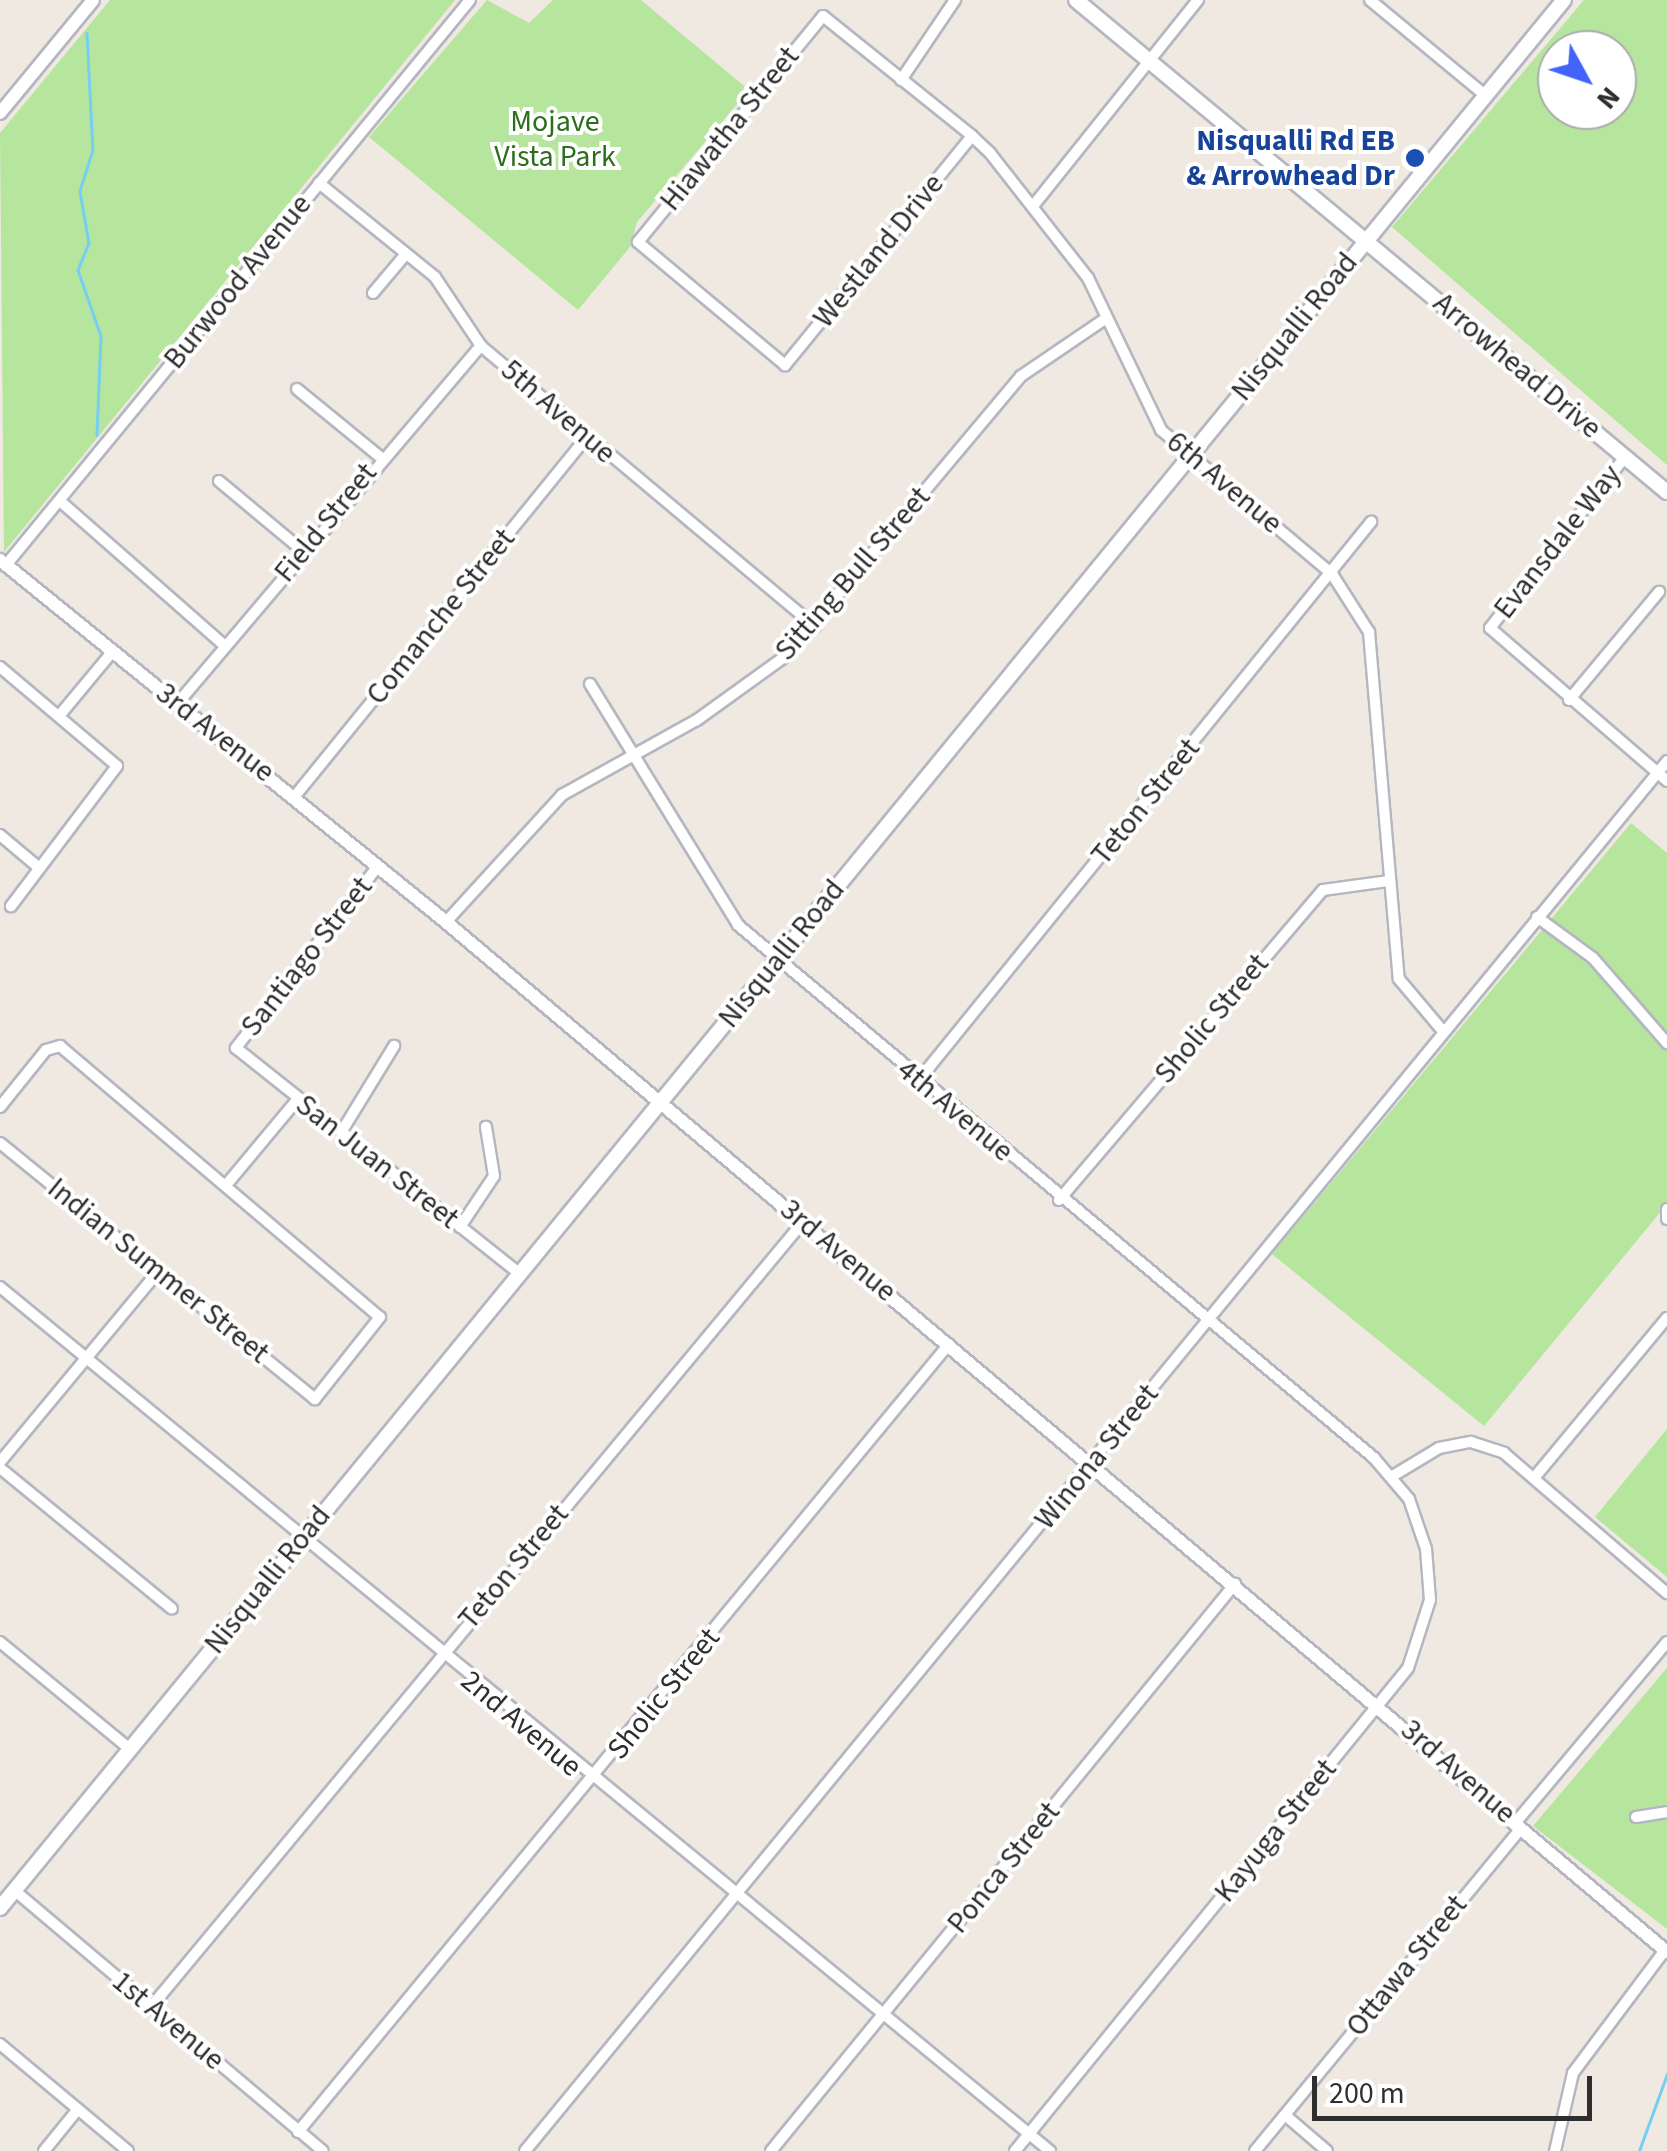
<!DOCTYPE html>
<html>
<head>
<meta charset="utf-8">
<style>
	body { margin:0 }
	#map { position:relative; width:1667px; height:2151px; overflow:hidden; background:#efe9e1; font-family:"Source Sans 3",sans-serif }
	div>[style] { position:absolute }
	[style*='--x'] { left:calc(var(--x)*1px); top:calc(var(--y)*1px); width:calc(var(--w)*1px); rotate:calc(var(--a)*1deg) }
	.green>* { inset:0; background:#b6e59e }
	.stream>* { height:2.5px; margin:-1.25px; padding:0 1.25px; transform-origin:1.25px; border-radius:1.25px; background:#75cff0 }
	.roads { filter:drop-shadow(2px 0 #b4b7c1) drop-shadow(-2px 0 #b4b7c1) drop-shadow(0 2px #b4b7c1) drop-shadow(0 -2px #b4b7c1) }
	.minor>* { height:10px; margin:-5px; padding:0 5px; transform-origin:5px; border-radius:5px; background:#fff }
	.tertiary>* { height:12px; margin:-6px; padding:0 6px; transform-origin:6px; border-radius:6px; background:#fff }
	.secondary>* { height:14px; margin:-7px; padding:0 7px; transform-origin:7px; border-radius:7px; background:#fff }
	.dots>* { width:28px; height:28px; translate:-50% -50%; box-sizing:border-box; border:5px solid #fff; border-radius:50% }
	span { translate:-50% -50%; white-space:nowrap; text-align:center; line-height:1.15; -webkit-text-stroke:8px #fff; paint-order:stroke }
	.park-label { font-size:30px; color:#2c6e1b }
	.street-label { font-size:30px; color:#2e2e2e }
	.transit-label { font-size:30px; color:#164399; font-weight:700 }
	.right { translate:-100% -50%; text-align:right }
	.north { position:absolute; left:1537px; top:30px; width:100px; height:100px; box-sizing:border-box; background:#fff; border:2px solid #ababab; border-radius:50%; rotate:130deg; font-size:28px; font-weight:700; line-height:40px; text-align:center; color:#2e2e2e }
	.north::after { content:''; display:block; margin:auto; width:35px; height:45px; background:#4264fb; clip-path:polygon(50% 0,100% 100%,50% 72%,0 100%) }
	.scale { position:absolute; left:1312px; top:2076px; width:280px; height:45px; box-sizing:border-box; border:5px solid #2e2e2e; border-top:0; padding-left:12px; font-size:30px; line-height:35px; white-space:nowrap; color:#2e2e2e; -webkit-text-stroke:8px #fff; paint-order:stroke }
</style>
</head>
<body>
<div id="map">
	<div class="green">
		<i style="clip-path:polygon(110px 0,455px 0,4px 552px,0 133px)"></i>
		<i style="clip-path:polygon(487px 0,529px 23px,553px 0,641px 0,749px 90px,637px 222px,630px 247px,578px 310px,369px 137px)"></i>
		<i style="clip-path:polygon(evenodd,1584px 0,1667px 0,1667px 465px,1392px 227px,1584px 0,1557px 50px,1617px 50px,1617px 110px,1557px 110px,1557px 50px)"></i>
		<i style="clip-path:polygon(1631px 823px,1667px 853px,1667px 1204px,1484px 1426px,1272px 1254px)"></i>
		<i style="clip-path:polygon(1667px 1429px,1667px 1577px,1595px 1517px)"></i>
		<i style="clip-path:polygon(1667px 1668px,1667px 1929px,1533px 1826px)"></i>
	</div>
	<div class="stream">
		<i style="--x:87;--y:33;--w:117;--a:87.1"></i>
		<i style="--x:93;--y:150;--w:43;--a:107.6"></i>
		<i style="--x:80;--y:191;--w:53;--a:80.2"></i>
		<i style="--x:89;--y:243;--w:29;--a:112"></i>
		<i style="--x:78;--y:270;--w:70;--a:70.8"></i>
		<i style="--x:101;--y:336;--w:99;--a:92.3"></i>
		<i style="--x:1639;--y:2151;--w:82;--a:-70"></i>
	</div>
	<div class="roads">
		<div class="minor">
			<i style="--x:1370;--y:0;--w:149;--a:39.6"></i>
			<i style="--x:901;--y:80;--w:97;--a:-56"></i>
			<i style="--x:972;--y:136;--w:296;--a:129.2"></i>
			<i style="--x:785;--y:365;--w:192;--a:-140.1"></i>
			<i style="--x:638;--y:242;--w:292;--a:-50.7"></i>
			<i style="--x:823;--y:16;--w:191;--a:38.8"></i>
			<i style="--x:972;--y:136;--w:25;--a:43"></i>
			<i style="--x:990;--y:153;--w:159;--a:51.9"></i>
			<i style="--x:1088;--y:278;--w:169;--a:64.3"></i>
			<i style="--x:1161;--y:430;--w:224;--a:40.1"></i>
			<i style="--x:1332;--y:574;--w:69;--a:57.5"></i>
			<i style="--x:1369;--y:632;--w:348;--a:85.1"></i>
			<i style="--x:1399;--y:979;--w:67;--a:49.9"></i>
			<i style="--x:319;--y:183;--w:149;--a:39"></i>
			<i style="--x:435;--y:277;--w:83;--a:56.3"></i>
			<i style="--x:481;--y:346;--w:436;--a:40"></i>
			<i style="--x:1033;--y:206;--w:264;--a:-51.3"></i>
			<i style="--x:373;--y:293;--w:51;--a:-49.8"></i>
			<i style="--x:297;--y:389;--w:107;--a:39.3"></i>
			<i style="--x:1625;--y:457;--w:218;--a:128.3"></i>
			<i style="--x:1490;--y:628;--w:234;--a:40.8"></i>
			<i style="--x:219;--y:481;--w:109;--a:39.8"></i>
			<i style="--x:60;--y:501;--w:220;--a:41.3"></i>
			<i style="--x:6;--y:565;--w:731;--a:-50.61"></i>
			<i style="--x:0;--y:667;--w:153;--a:40.2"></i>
			<i style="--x:117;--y:766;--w:176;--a:127.1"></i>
			<i style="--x:590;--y:684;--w:283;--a:58.4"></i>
			<i style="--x:738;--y:925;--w:830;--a:39.96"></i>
			<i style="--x:1374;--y:1458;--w:54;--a:49.5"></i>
			<i style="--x:1409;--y:1499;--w:53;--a:71.2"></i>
			<i style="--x:1426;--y:1549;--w:51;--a:85.5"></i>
			<i style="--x:1430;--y:1600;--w:71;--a:107.9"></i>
			<i style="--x:1408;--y:1668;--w:623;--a:129.13"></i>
			<i style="--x:1569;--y:700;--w:141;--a:-50.2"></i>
			<i style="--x:177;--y:704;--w:470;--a:-49.7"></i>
			<i style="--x:59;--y:716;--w:85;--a:-50.3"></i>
			<i style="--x:295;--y:796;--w:461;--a:-50.9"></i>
			<i style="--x:0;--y:835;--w:48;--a:40"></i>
			<i style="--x:378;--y:866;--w:231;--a:128"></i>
			<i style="--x:236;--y:1048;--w:363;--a:38.5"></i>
			<i style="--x:1537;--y:917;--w:69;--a:36.2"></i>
			<i style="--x:1593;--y:958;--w:113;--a:49"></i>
			<i style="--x:446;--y:922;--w:172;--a:-47.6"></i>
			<i style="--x:562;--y:795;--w:154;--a:-29.1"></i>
			<i style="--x:697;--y:720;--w:111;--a:-35.8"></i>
			<i style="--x:787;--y:655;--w:364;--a:-50"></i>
			<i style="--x:1021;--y:376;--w:102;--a:-34.2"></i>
			<i style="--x:918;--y:1081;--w:720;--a:-50.98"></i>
			<i style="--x:0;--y:1107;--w:73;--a:-51.1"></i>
			<i style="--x:46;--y:1050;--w:15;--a:-16"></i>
			<i style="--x:60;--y:1046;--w:419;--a:40.3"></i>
			<i style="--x:380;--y:1317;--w:105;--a:128.4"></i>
			<i style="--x:315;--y:1399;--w:406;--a:-140.9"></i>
			<i style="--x:342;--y:1131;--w:100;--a:-58.5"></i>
			<i style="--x:227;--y:1184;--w:109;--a:-50.2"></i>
			<i style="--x:1059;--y:1200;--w:407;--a:-49.6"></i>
			<i style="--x:1323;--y:890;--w:67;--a:-7.8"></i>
			<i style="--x:1667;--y:1209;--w:10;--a:90"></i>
			<i style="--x:460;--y:1227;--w:61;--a:-56.3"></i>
			<i style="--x:494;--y:1176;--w:50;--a:-99.3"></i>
			<i style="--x:0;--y:1287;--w:1360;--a:39.45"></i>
			<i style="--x:0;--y:1462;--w:247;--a:-50.3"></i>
			<i style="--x:0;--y:1468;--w:222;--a:39.3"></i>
			<i style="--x:1391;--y:1477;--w:56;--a:-31.1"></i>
			<i style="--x:1439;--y:1448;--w:33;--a:-11"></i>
			<i style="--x:1471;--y:1442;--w:35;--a:18"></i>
			<i style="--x:1504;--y:1453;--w:215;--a:40.7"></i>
			<i style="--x:1534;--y:1478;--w:208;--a:-50.3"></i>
			<i style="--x:0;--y:1642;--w:168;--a:39.5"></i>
			<i style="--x:1636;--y:1817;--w:31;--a:-9"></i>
			<i style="--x:1516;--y:1822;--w:235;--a:-50"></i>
			<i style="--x:14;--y:1890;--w:404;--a:40.2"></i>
			<i style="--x:151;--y:2007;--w:1020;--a:-50.29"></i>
			<i style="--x:0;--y:2044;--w:167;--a:39.9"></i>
			<i style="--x:1285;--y:2115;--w:55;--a:40.6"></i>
			<i style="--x:298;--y:2132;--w:1022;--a:-50.44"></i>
			<i style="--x:44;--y:2151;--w:54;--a:-51"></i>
			<i style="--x:525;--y:2151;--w:1799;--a:-50.59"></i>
			<i style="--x:771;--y:2151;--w:733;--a:-50.71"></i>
			<i style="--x:1255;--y:2151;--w:418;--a:-50.5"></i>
			<i style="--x:1555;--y:2151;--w:80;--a:-77"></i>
			<i style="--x:1573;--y:2073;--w:154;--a:-53.2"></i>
		</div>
		<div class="tertiary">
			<i style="--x:0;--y:113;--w:146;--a:-50.5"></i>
			<i style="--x:0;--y:560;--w:574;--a:39.06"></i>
			<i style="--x:446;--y:922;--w:1597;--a:40.15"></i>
		</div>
		<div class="secondary">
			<i style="--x:1076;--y:0;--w:769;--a:39.78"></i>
			<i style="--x:0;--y:1908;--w:2467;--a:-50.66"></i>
		</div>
	</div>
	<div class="dots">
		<i style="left:1415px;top:158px;background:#1a4fb4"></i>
	</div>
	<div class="park-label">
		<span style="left:555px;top:139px">Mojave<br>Vista Park</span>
	</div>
	<div class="street-label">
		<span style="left:730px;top:129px;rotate:-51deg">Hiawatha Street</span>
		<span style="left:879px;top:251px;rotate:-51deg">Westland Drive</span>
		<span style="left:238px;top:282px;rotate:-51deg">Burwood Avenue</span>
		<span style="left:1295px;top:327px;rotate:-51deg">Nisqualli Road</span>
		<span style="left:1517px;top:366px;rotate:40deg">Arrowhead Drive</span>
		<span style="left:558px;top:412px;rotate:41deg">5th Avenue</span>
		<span style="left:1224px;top:483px;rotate:40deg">6th Avenue</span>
		<span style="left:326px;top:523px;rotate:-51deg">Field Street</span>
		<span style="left:1558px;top:542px;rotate:-52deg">Evansdale Way</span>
		<span style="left:853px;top:574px;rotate:-49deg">Sitting Bull Street</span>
		<span style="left:441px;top:617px;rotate:-51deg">Comanche Street</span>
		<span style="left:215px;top:733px;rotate:38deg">3rd Avenue</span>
		<span style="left:1146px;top:802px;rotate:-51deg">Teton Street</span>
		<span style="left:782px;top:954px;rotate:-51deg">Nisqualli Road</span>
		<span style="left:307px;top:957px;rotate:-52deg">Santiago Street</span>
		<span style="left:1212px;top:1019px;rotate:-50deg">Sholic Street</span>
		<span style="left:955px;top:1111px;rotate:40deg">4th Avenue</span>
		<span style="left:377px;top:1162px;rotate:38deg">San Juan Street</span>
		<span style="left:838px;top:1251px;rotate:40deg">3rd Avenue</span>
		<span style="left:158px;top:1271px;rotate:39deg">Indian Summer Street</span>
		<span style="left:1097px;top:1457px;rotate:-51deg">Winona Street</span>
		<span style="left:514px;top:1567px;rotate:-50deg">Teton Street</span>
		<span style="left:268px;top:1580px;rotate:-51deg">Nisqualli Road</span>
		<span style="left:664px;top:1694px;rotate:-51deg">Sholic Street</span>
		<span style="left:521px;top:1724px;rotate:40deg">2nd Avenue</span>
		<span style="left:1458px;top:1772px;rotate:41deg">3rd Avenue</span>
		<span style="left:1276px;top:1831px;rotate:-51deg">Kayuga Street</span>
		<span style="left:1004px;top:1868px;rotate:-51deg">Ponca Street</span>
		<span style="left:1407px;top:1966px;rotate:-51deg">Ottawa Street</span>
		<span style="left:168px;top:2021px;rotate:40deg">1st Avenue</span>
	</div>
	<div class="transit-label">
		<span class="right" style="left:1395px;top:158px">Nisqualli Rd EB<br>&amp; Arrowhead Dr</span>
	</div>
	<div class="north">N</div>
	<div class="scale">200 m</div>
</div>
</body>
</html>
